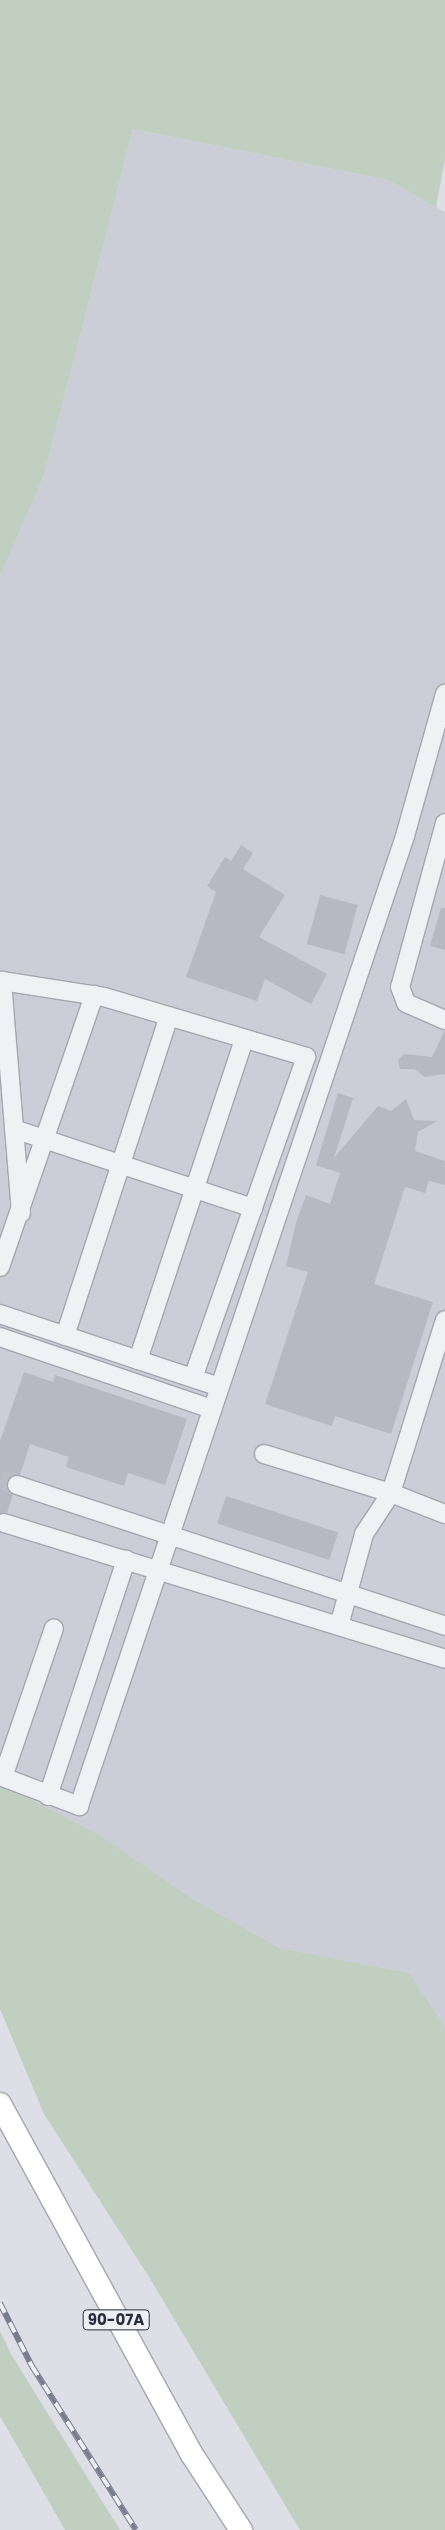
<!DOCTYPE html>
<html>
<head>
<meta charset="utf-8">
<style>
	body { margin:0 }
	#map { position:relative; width:445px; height:2530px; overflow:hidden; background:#dedfe6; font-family:Poppins,sans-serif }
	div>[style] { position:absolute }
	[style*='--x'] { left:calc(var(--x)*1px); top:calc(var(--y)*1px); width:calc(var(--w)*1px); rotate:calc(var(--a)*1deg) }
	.built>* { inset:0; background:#ccced7 }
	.green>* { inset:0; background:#c1cfc0 }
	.building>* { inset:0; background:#b6b8c2; transform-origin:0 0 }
	.minor-tunnel>* { height:18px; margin-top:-9px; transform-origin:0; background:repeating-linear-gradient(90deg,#babbc4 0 18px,transparent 0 27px) }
	.roads { filter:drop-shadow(1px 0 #a4a6af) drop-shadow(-1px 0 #a4a6af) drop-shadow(0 1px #a4a6af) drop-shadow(0 -1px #a4a6af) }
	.minor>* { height:18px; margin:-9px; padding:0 9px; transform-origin:9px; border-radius:9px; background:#f0f1f5 }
	.major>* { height:22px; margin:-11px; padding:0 11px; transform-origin:11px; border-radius:11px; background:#fff }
	.rail>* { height:5.5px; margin-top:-2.75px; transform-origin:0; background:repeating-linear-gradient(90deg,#edeff4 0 11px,#797d8e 0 22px); box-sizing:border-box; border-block:1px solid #797d8e }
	span { translate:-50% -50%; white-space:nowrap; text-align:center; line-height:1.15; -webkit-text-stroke:4px #edeff4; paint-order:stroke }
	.shield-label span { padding:1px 4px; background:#edeff4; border:1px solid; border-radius:4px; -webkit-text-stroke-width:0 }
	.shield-label { font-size:15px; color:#292c3b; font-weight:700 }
</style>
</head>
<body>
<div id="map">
	<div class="built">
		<i style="clip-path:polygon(133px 129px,388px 180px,445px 212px,445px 2027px,410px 1973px,280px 1948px,190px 1897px,100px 1835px,0 1783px,0 576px,44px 476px)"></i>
	</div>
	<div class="green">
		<i style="clip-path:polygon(0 0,445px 0,445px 159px,436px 207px,388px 180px,133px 129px,44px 476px,0 576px)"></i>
		<i style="clip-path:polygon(0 1783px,100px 1835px,190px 1897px,280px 1948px,410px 1973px,445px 2027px,445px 2530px,300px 2530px,149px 2277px,44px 2114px,0 2009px)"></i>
		<i style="clip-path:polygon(0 2331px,11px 2354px,120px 2530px,65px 2530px,0 2416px)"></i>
	</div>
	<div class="building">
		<i style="clip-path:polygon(241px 845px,253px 853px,243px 869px,285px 895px,259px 937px,327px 974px,311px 1004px,265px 979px,257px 1001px,186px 977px,216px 892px,207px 886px,225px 857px,231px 861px)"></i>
		<i style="left:320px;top:895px;width:39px;height:51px;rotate:15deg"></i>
		<i style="clip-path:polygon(441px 908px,445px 908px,445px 950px,430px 946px)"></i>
		<i style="clip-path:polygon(445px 1030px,445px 1074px,425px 1077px,414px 1069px,400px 1069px,398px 1060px,404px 1054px,432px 1057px)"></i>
		<i style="clip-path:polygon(338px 1093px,353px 1098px,334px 1158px,378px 1106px,391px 1111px,406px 1099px,414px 1120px,437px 1121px,418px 1132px,415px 1151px,445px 1161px,445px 1185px,429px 1181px,425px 1193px,405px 1187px,374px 1284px,433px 1302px,391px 1434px,335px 1416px,332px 1426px,265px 1404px,308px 1272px,286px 1266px,296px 1223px,306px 1195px,330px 1204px,340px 1173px,316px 1165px)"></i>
		<i style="clip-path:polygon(24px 1372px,53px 1382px,55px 1375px,187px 1419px,165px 1485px,128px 1473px,124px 1486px,66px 1467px,69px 1457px,30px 1444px,20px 1475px,7px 1482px,13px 1495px,7px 1513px,0 1513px,0 1441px)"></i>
		<i style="left:226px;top:1496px;width:118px;height:29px;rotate:18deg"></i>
	</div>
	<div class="minor-tunnel">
		<i style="--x:0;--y:1479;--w:18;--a:19"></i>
	</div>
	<div class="roads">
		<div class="minor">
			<i style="--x:445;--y:823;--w:170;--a:105.3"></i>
			<i style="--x:400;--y:987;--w:17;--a:69"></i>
			<i style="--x:406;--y:1003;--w:43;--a:23.6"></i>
			<i style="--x:14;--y:1129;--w:252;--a:18.3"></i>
			<i style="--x:21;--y:1213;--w:233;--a:-94.7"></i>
			<i style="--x:2;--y:981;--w:103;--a:8.9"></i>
			<i style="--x:104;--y:997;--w:211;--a:16.5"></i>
			<i style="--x:306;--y:1057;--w:340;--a:109.4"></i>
			<i style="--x:0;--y:1267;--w:288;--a:-70.9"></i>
			<i style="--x:0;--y:1314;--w:231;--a:18.4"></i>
			<i style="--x:65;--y:1336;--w:336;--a:-72"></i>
			<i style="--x:0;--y:1337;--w:224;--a:18.8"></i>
			<i style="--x:138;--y:1360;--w:338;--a:-71.7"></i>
			<i style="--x:264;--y:1454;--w:133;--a:17.1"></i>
			<i style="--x:391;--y:1493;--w:181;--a:-72.7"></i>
			<i style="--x:17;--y:1485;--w:451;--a:18.2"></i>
			<i style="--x:4;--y:1523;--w:461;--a:17.1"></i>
			<i style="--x:339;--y:1626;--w:95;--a:-74.8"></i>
			<i style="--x:364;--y:1534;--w:49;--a:-56.6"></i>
			<i style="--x:391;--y:1493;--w:58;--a:21.3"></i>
			<i style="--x:0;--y:1776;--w:85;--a:20.8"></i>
			<i style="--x:79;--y:1806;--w:1023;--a:-71.42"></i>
			<i style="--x:405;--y:836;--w:148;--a:-74.3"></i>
			<i style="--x:3;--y:1777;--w:157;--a:-71.1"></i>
			<i style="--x:48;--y:1796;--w:249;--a:-71.7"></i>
		</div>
		<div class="major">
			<i style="--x:0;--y:2104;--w:398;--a:61.3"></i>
			<i style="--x:191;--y:2453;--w:92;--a:57"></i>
		</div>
	</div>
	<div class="rail">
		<i style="--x:0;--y:2303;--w:71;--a:63.1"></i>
		<i style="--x:32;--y:2366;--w:194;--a:57.6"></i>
	</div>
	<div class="shield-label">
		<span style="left:116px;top:2320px">90-07A</span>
	</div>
</div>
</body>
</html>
